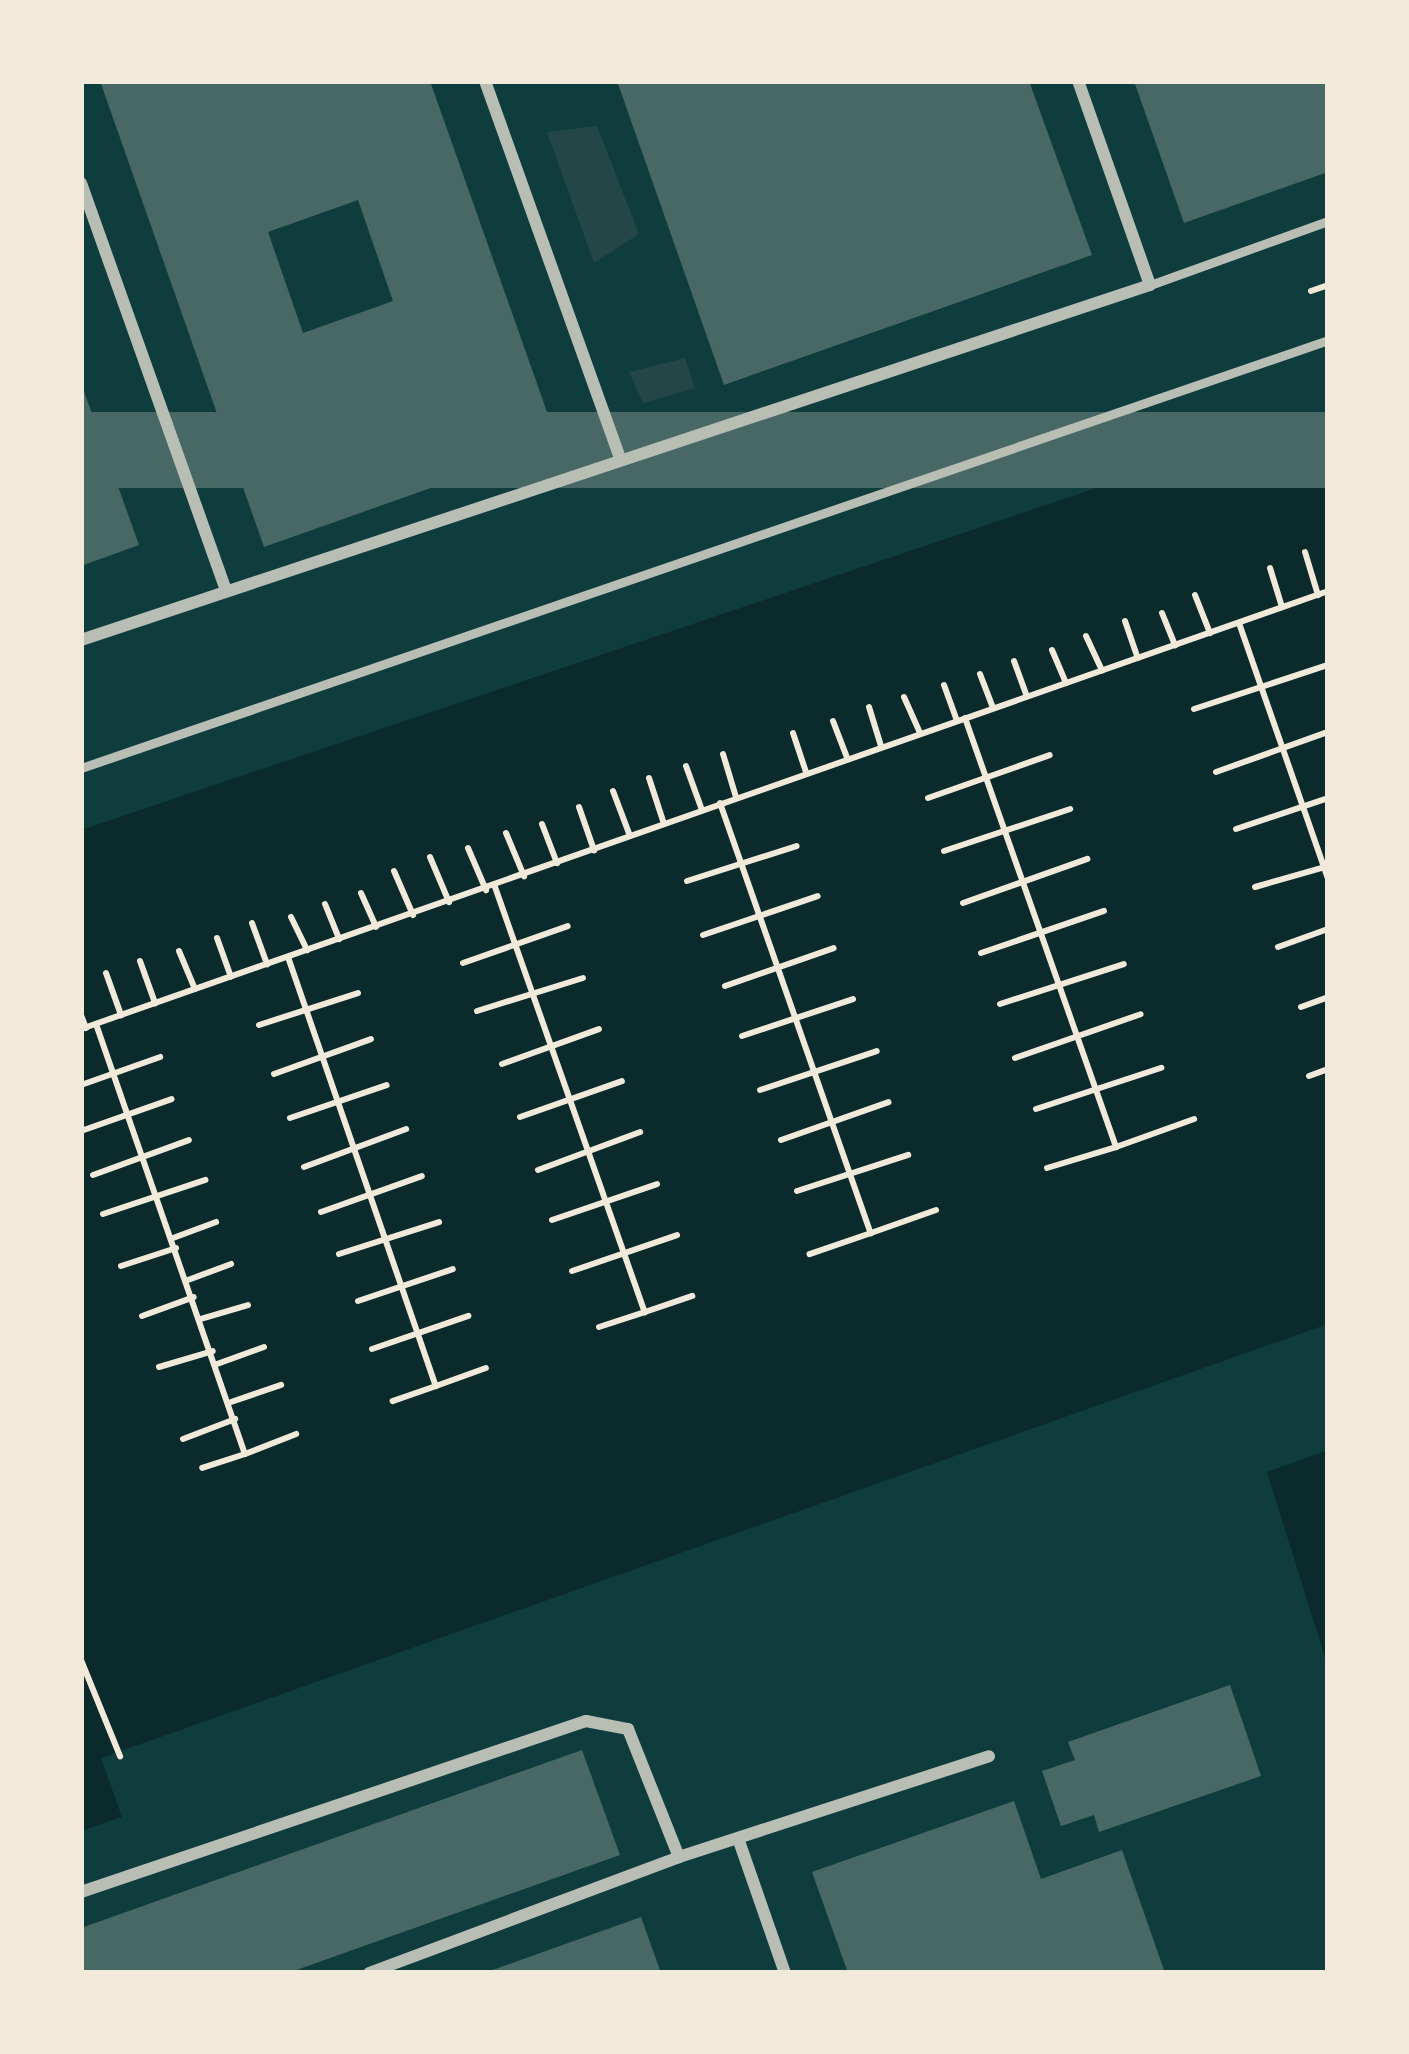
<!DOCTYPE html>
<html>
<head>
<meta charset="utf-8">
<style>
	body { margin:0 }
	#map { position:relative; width:1409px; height:2054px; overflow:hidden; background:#0f3d3e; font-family:"Times New Roman",serif }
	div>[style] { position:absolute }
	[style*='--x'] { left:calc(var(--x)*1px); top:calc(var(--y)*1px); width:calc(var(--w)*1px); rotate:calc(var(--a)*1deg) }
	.green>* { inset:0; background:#244646 }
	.water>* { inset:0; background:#0a2a2b }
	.building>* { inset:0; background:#486865; transform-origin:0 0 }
	.path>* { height:6px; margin:-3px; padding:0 3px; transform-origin:3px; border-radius:3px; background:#f1e9da }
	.service>* { height:9px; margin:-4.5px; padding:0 4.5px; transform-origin:4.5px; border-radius:4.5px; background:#b8beb3 }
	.minor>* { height:12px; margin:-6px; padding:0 6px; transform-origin:6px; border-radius:6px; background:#b8beb3 }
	span { translate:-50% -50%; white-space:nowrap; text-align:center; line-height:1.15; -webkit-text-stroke:12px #f1e9da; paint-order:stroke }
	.frame { position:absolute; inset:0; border:84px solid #f1e9da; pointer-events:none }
</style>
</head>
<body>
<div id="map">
	<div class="green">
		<i style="clip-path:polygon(597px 126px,639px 234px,594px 263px,547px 132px)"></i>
		<i style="clip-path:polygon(685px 358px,695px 388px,643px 403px,629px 372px)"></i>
	</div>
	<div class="water">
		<i style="clip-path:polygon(1328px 410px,1328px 1324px,101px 1758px,122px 1817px,81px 1831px,81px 830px)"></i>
		<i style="clip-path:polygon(1328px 1450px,1328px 1667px,1267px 1472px)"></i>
	</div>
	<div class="building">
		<i style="clip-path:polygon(evenodd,100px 81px,430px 81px,558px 443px,264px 547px,100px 81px,358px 200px,393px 301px,303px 333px,268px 232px,358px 200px)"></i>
		<i style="clip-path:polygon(617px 81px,1029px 81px,1092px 255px,724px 385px)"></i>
		<i style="clip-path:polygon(1134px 81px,1328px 81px,1328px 172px,1184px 223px)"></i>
		<i style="clip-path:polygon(81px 383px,139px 545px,81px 566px)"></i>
		<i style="left:1328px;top:412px;width:76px;height:1322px;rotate:90deg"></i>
		<i style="clip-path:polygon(1230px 1685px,1261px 1776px,1099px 1832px,1094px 1815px,1061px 1826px,1042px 1771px,1075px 1760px,1068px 1742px)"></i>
		<i style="clip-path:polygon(582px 1750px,620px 1855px,288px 1973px,81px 1973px,81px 1928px)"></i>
		<i style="clip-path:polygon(1014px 1801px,1041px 1879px,1122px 1850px,1165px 1973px,848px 1973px,812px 1872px)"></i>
		<i style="clip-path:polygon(641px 1917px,661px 1973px,487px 1973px,487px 1972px)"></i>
	</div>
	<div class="path">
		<i style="--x:1311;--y:291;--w:18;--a:-19"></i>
		<i style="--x:1305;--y:552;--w:45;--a:73.2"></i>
		<i style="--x:1270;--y:568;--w:41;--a:72.9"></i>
		<i style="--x:1195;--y:595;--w:41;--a:68.5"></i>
		<i style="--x:1162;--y:613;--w:35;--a:68"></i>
		<i style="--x:1125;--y:621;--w:39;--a:71"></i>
		<i style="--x:1239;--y:623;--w:271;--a:70.8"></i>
		<i style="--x:1086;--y:636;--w:38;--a:65"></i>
		<i style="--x:1052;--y:650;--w:36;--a:67"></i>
		<i style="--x:1014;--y:661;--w:37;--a:70"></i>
		<i style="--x:980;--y:674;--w:36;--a:69"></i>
		<i style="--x:944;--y:685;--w:38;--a:70"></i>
		<i style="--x:904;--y:697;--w:39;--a:66"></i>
		<i style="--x:869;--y:707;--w:41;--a:72.9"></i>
		<i style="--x:1194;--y:709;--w:141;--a:-18.2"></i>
		<i style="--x:965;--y:718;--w:455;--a:70.6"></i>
		<i style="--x:1116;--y:1147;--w:83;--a:-19.7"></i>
		<i style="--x:833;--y:721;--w:40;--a:69"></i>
		<i style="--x:793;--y:733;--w:41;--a:71.6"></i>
		<i style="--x:723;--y:754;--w:45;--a:73.2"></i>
		<i style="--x:686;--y:766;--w:47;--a:70"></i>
		<i style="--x:1216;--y:772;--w:119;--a:-19.7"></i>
		<i style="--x:649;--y:778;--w:48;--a:71.9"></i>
		<i style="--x:613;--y:791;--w:48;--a:69.3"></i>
		<i style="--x:928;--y:798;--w:129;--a:-19.4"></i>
		<i style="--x:720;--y:803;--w:456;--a:70.7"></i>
		<i style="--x:871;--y:1233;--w:65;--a:161"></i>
		<i style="--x:579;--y:807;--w:46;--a:70.8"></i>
		<i style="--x:542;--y:824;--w:42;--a:69"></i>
		<i style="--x:1236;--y:829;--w:97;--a:-18.6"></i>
		<i style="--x:506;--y:833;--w:47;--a:67.3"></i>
		<i style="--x:468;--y:848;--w:46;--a:66.8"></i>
		<i style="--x:944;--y:851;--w:133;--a:-18.4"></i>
		<i style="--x:430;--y:857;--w:49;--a:67.1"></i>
		<i style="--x:394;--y:871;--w:48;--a:66.6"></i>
		<i style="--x:687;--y:881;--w:115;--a:-17.7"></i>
		<i style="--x:495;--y:887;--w:451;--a:70.6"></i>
		<i style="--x:645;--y:1312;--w:50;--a:-18.8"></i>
		<i style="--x:1255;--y:887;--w:76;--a:-16"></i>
		<i style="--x:361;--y:893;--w:37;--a:66"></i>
		<i style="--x:963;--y:903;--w:132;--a:-19.5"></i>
		<i style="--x:325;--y:904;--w:38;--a:68"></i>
		<i style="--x:291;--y:917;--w:37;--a:64"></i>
		<i style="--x:252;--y:923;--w:44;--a:69.9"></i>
		<i style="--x:703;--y:935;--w:121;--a:-18.7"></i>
		<i style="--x:217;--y:938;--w:41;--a:70.3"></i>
		<i style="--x:1278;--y:947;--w:53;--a:-19.8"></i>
		<i style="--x:179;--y:951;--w:41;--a:67.2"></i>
		<i style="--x:981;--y:953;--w:130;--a:-18.9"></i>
		<i style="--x:288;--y:957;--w:454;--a:71"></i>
		<i style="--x:436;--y:1386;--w:46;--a:160.8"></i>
		<i style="--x:140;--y:961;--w:45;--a:70.3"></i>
		<i style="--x:463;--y:963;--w:111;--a:-19.4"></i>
		<i style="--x:106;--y:973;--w:45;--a:70.3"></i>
		<i style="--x:725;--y:986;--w:115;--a:-19.2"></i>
		<i style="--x:1000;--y:1004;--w:130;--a:-17.9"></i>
		<i style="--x:1301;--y:1007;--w:29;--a:-20"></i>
		<i style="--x:477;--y:1011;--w:111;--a:-17.3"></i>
		<i style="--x:81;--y:1015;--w:14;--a:69"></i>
		<i style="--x:96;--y:1024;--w:455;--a:70.9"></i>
		<i style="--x:245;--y:1454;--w:45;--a:162"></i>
		<i style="--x:259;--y:1025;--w:104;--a:-17.9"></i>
		<i style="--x:81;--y:1029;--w:1322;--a:-19.35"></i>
		<i style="--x:742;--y:1036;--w:117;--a:-18.4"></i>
		<i style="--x:1015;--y:1058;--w:133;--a:-19.2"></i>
		<i style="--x:502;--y:1064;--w:103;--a:-19.8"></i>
		<i style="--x:274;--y:1074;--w:103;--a:-19.8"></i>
		<i style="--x:1309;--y:1076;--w:20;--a:-20"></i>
		<i style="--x:81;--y:1085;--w:84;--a:-19.5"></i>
		<i style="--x:760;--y:1090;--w:123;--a:-18.4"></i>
		<i style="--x:1036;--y:1109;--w:132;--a:-18.2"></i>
		<i style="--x:520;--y:1117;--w:108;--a:-19.4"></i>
		<i style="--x:290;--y:1118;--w:102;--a:-18.8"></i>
		<i style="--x:81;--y:1131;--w:96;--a:-19.4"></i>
		<i style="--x:781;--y:1140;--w:114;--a:-19.4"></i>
		<i style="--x:304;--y:1167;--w:109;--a:-20.4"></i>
		<i style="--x:1047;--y:1168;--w:72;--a:-16.9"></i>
		<i style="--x:538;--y:1170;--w:109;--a:-20.4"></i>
		<i style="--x:93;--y:1175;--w:102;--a:-20"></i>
		<i style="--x:797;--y:1191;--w:117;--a:-18"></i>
		<i style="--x:321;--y:1212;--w:107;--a:-19.6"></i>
		<i style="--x:103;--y:1214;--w:108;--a:-18.4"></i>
		<i style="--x:552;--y:1220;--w:111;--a:-18.9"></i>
		<i style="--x:871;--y:1233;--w:69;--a:-19.5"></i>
		<i style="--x:173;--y:1238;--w:46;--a:-20.4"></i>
		<i style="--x:339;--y:1254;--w:105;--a:-17.7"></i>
		<i style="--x:121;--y:1266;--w:58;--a:-18.1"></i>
		<i style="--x:572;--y:1271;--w:111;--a:-18.9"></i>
		<i style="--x:188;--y:1280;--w:46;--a:-20.4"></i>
		<i style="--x:358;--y:1301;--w:100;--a:-18.6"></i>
		<i style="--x:142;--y:1316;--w:55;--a:-20.1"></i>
		<i style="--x:201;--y:1319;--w:49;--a:-16.6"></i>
		<i style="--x:599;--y:1327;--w:48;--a:-18.1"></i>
		<i style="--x:372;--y:1349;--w:102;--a:-19"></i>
		<i style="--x:217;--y:1364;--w:50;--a:-19.9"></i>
		<i style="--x:159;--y:1367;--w:56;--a:-16.5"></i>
		<i style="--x:436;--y:1386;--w:53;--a:-19.8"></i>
		<i style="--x:231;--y:1402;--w:53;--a:-18.8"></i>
		<i style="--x:183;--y:1439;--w:56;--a:-21"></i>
		<i style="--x:245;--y:1454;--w:55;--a:-21.4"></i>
		<i style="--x:81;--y:1660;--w:104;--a:67.9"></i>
	</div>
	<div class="service">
		<i style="--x:1150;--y:285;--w:189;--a:-19.8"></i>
		<i style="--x:81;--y:768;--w:1318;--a:-18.94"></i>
	</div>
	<div class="minor">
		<i style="--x:485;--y:81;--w:401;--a:70.3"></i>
		<i style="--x:81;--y:183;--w:429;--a:70.4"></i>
		<i style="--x:81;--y:640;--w:1126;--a:-18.37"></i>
		<i style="--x:1150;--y:285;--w:216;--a:-109.4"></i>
		<i style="--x:739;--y:1841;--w:140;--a:70.8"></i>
		<i style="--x:81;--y:1892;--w:533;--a:-18.71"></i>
		<i style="--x:586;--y:1721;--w:43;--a:10.8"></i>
		<i style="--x:628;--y:1729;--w:138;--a:68.3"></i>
		<i style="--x:369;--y:1973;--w:331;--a:-20.5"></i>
		<i style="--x:679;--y:1857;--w:326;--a:-18"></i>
	</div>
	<div class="frame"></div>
</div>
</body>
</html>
